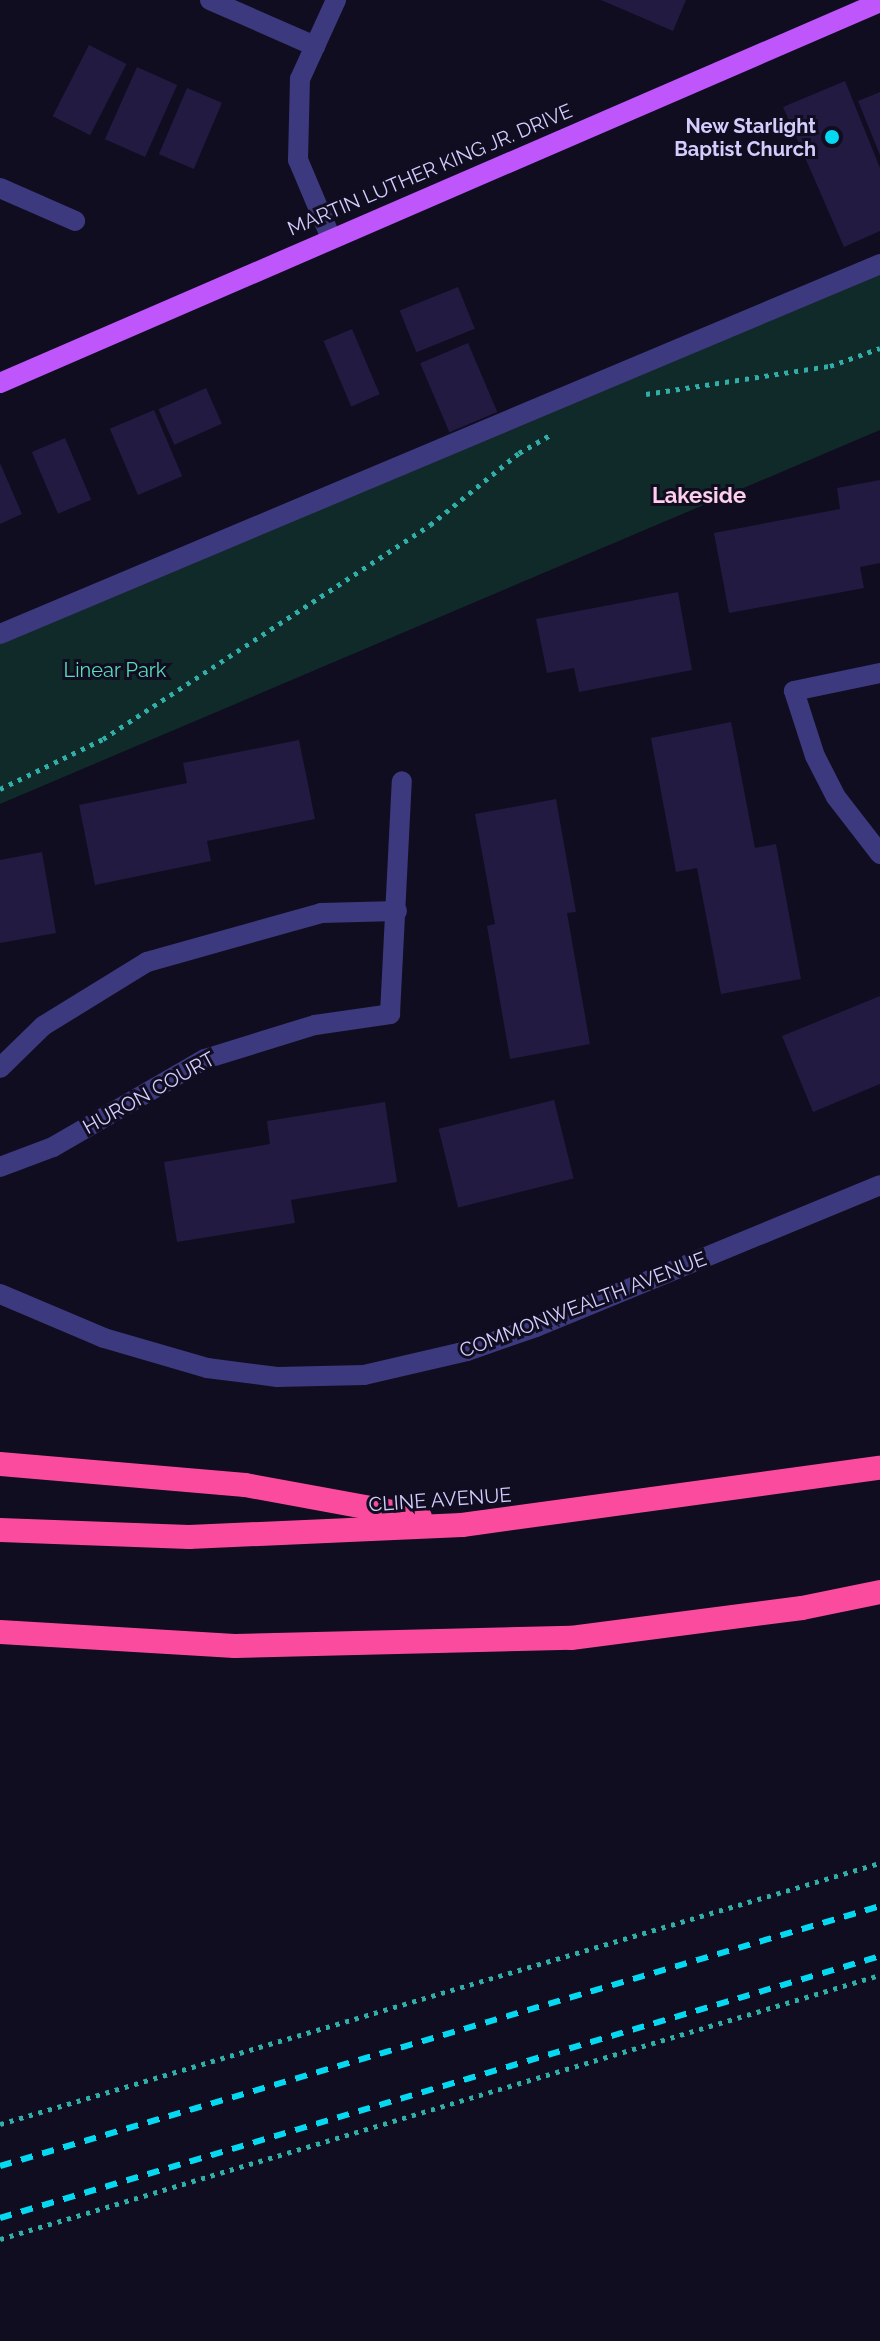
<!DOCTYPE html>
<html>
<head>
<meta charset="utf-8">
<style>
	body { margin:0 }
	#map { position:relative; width:880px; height:2341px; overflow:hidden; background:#100d20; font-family:Raleway,sans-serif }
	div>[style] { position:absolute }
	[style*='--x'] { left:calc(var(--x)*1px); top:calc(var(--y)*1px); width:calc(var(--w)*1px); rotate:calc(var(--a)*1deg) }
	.green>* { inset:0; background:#102929 }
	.building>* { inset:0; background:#221a40; transform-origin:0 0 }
	.path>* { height:5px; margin-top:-2.5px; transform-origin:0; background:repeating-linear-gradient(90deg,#30afa8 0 4px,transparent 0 10px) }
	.minor>* { height:20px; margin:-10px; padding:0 10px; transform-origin:10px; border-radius:10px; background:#3c397e }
	.major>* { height:20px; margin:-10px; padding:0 10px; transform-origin:10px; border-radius:10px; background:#bf56fb }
	.highway>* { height:24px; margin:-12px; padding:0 12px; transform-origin:12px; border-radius:12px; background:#fb4b9e }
	.rail>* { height:6px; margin-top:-3px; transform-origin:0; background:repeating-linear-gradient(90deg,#05d8f1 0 12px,transparent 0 22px) }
	.dots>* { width:22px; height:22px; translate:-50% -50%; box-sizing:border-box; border:4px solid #100d20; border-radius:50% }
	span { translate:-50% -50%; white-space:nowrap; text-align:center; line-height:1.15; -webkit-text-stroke:6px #100d20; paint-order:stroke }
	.poi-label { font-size:20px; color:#d3cdfe; font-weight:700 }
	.right { translate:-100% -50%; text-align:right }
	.street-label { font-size:20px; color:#d3cdfe }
	.park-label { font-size:20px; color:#5bdcbd }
	.neighbourhood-label { font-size:22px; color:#fecfec; font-weight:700 }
</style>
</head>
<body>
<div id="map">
	<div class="green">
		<i style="clip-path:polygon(880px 264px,880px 430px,0 804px,0 634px)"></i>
	</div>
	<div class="building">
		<i style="clip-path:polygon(601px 0,686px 0,673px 31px)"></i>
		<i style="left:89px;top:45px;width:42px;height:80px;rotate:27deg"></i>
		<i style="left:137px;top:67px;width:44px;height:79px;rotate:24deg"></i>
		<i style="clip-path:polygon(845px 81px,880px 168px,880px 231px,844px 247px,783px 107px)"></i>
		<i style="left:187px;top:88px;width:38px;height:72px;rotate:23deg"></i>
		<i style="clip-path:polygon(880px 92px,880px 155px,858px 101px)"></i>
		<i style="left:458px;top:287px;width:45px;height:63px;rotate:68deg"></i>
		<i style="left:352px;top:329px;width:71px;height:31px;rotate:67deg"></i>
		<i style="left:468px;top:343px;width:75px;height:52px;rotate:67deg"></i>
		<i style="left:206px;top:388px;width:39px;height:52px;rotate:66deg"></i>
		<i style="left:154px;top:410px;width:72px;height:48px;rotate:67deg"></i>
		<i style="left:65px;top:438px;width:67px;height:36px;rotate:67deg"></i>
		<i style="clip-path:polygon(0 463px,22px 514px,0 524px)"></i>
		<i style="clip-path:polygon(880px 480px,880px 563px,860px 567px,864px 588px,729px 613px,714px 533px,840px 509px,837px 488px)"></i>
		<i style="clip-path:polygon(678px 592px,692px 670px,579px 692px,574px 668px,547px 673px,536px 619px)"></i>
		<i style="clip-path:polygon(731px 722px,755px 848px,776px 844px,801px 979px,721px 994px,697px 868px,676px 872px,651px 738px)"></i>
		<i style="clip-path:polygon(299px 740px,315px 819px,207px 841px,211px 861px,95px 885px,79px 805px,187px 783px,183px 763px)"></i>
		<i style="clip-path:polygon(556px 799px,576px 912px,567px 913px,590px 1044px,510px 1059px,487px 926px,495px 924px,475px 814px)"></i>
		<i style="clip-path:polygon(42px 852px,56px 933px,0 943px,0 860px)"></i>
		<i style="clip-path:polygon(880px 996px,880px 1084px,813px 1112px,782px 1036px)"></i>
		<i style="left:554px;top:1100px;width:81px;height:119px;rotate:76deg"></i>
		<i style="clip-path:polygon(385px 1102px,397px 1182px,291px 1200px,295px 1223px,177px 1242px,164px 1162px,270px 1144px,267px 1121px)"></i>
	</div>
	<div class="path">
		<i style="--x:646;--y:394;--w:186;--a:-8.7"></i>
		<i style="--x:830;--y:366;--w:53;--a:-19.8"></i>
		<i style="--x:0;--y:789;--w:114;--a:-25.9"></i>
		<i style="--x:103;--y:739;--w:391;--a:-33.2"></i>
		<i style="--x:430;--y:525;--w:114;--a:-39"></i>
		<i style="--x:519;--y:453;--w:36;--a:-30"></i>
		<i style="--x:0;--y:2124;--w:918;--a:-16.52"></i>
		<i style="--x:0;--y:2239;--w:919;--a:-16.7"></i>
	</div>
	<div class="minor">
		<i style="--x:210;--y:0;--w:115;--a:23.7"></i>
		<i style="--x:0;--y:188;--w:82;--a:23.7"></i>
		<i style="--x:331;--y:238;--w:85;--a:-112.9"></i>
		<i style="--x:298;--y:160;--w:81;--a:-88.6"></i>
		<i style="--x:300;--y:79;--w:87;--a:-65.5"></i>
		<i style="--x:0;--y:634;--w:955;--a:-22.8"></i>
		<i style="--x:880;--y:673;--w:88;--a:168.2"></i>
		<i style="--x:794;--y:691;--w:68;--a:72.1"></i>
		<i style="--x:815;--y:756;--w:46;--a:62.9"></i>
		<i style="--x:836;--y:797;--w:72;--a:52.3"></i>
		<i style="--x:0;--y:1068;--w:60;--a:-44.3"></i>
		<i style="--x:43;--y:1026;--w:122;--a:-31.6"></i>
		<i style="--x:147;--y:962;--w:181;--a:-15.7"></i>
		<i style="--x:321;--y:913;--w:76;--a:-1.5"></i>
		<i style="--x:0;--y:1167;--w:57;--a:-20.7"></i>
		<i style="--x:53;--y:1147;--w:176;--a:-30.1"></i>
		<i style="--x:205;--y:1059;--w:115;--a:-17.2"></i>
		<i style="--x:315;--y:1025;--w:76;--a:-8.3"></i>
		<i style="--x:390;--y:1014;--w:233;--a:-87.1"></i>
		<i style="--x:0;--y:1294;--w:113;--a:22.9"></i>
		<i style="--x:104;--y:1338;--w:107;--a:16.2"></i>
		<i style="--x:207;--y:1368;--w:71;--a:7.3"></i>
		<i style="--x:277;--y:1377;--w:87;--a:-1.3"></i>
		<i style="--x:364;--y:1375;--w:106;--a:-13.1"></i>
		<i style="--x:467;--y:1351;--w:73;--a:-19.2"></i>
		<i style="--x:536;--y:1327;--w:372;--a:-22.4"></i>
	</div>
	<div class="major">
		<i style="--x:0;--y:383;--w:959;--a:-23.41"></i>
	</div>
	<div class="highway">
		<i style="--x:0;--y:1464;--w:246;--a:4.9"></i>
		<i style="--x:245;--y:1485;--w:178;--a:10.4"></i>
		<i style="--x:0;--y:1530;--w:189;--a:2.1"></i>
		<i style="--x:189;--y:1537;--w:273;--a:-2.5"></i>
		<i style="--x:462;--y:1525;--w:422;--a:-7.8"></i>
		<i style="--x:0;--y:1632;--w:235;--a:3.4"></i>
		<i style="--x:235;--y:1646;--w:336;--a:-1.4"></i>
		<i style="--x:571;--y:1638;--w:233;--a:-7.4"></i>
		<i style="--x:802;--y:1608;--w:80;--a:-11.6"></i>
	</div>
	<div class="rail">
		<i style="--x:0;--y:2166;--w:918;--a:-16.46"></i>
		<i style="--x:0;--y:2218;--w:918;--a:-16.58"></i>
	</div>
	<div class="dots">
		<i style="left:832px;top:137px;background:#05d8f1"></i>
	</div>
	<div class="poi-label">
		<span class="right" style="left:816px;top:138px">New Starlight<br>Baptist Church</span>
	</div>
	<div class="street-label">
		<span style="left:430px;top:170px;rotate:-23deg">MARTIN LUTHER KING JR. DRIVE</span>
		<span style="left:149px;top:1093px;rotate:-29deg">HURON COURT</span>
		<span style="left:583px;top:1305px;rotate:-21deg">COMMONWEALTH AVENUE</span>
		<span style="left:440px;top:1500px;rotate:-4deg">CLINE AVENUE</span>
	</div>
	<div class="park-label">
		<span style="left:115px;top:670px">Linear Park</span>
	</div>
	<div class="neighbourhood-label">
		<span style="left:699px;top:496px">Lakeside</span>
	</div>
</div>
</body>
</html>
